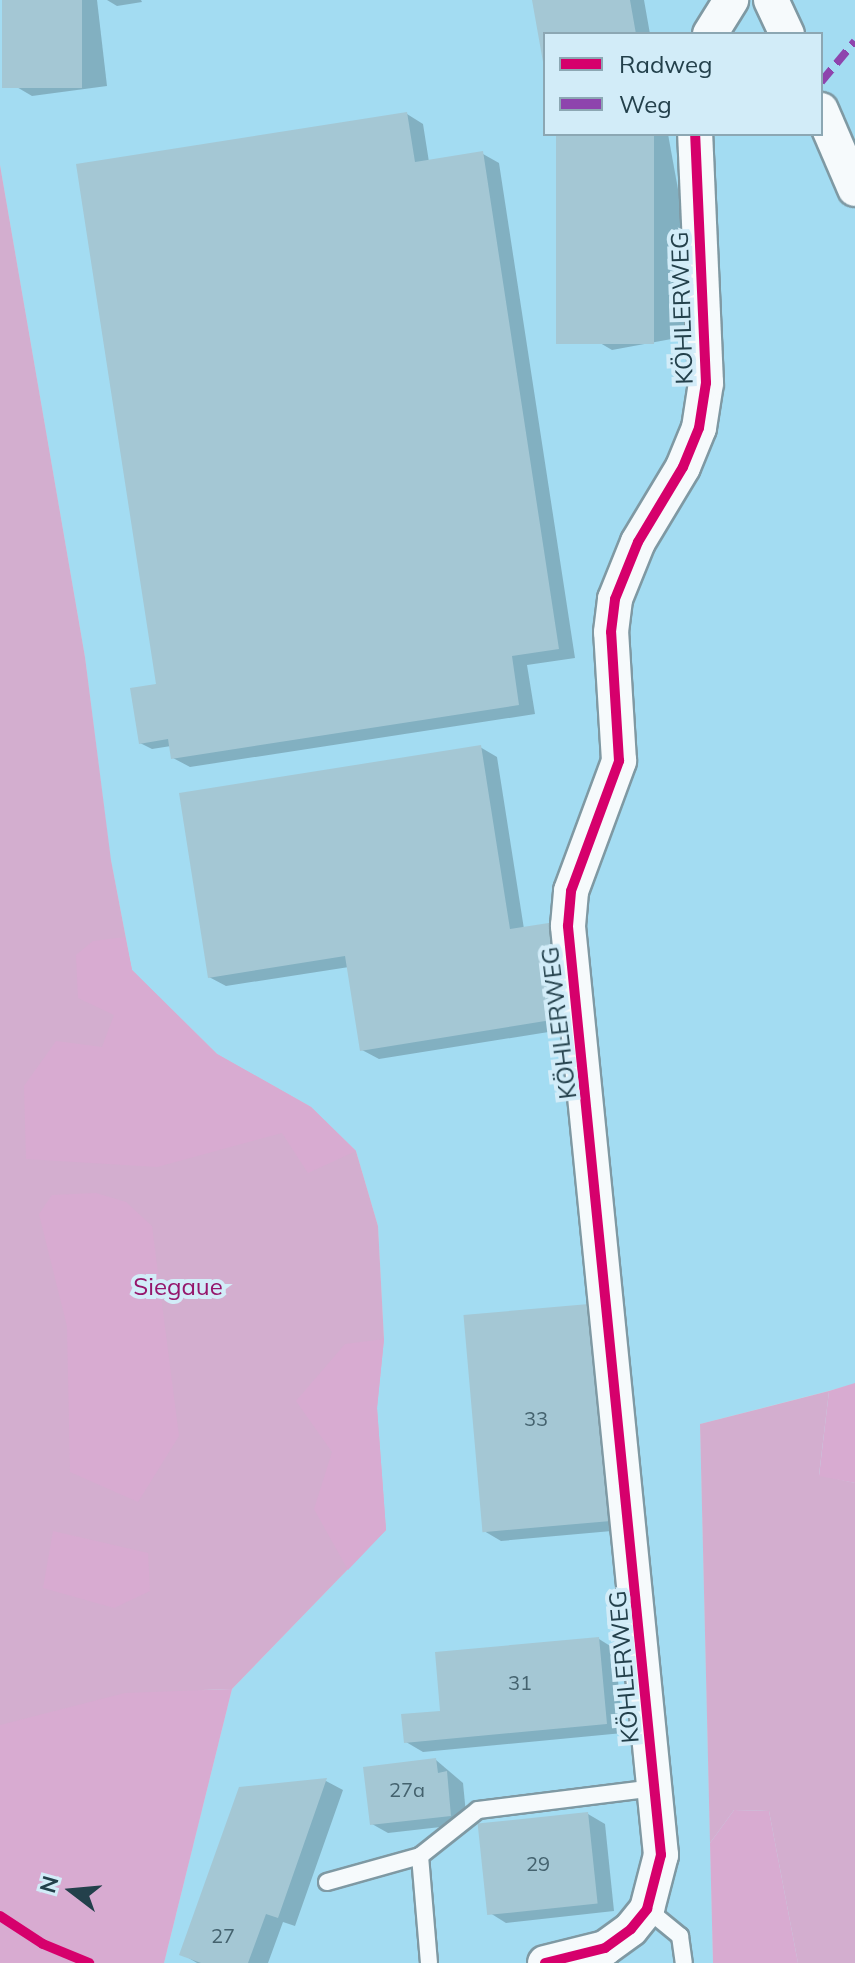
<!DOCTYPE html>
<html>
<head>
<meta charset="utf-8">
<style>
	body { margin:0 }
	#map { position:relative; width:855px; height:1963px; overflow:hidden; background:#c0dde8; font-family:Mulish,sans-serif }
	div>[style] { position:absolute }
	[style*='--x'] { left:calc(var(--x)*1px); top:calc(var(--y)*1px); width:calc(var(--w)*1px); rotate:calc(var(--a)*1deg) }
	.built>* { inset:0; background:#a3dcf2 }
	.green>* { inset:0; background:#d3aecf }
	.forest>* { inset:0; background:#d8abd1 }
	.shadow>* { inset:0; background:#0003 }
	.building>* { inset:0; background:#a4c7d4; transform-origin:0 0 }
	.roads { filter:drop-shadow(2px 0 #7f99a3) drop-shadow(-2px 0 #7f99a3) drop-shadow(0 2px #7f99a3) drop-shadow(0 -2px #7f99a3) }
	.service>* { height:16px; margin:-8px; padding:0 8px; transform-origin:8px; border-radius:8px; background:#f6fafc }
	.minor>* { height:34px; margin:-17px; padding:0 17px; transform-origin:17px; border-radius:17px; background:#f6fafc }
	.quiet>* { height:8px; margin-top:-4px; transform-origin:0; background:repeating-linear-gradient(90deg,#8e44ad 0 16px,transparent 0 24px) }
	.cycleway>* { height:10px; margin:-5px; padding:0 5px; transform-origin:5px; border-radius:5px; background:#d6006c }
	span { translate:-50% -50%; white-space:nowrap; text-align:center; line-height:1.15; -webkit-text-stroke:8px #d2ecf8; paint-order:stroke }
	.number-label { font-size:20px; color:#44626e }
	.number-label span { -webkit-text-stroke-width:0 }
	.street-label { font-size:24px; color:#23404b }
	.park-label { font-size:24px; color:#95166b }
	.legend { position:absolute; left:543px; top:32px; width:280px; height:104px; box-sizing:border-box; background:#d2ecf8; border:2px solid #8ca7b3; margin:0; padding:10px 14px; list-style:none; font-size:24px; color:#23404b }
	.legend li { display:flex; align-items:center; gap:16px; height:40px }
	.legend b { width:40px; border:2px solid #8ca7b3 }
	.north { position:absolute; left:32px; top:1851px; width:80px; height:80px; -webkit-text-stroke:6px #d2ecf8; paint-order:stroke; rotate:286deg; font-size:22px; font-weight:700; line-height:32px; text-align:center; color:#23404b }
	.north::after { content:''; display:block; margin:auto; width:28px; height:36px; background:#23404b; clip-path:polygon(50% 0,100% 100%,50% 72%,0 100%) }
</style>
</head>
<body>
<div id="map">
	<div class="built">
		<i style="clip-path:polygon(evenodd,0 0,855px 0,855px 1384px,700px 1424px,713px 1963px,164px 1963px,232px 1689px,386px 1530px,377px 1408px,384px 1339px,378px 1226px,356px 1151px,311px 1107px,217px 1054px,132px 970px,110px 855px,85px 657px,0 165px,0 0,545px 34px,821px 34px,821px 134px,545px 134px,545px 34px)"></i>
	</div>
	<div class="green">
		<i style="clip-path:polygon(0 165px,85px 657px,111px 860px,132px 970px,217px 1054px,311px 1107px,356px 1151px,378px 1226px,384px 1339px,377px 1408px,386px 1530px,232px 1689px,203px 1690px,0 1963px)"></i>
		<i style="clip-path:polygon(829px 1391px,819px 1475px,855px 1483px,855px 1963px,798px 1963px,769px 1811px,734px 1810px,710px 1843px,700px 1424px)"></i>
	</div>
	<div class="forest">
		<i style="clip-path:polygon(125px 937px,132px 970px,217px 1054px,311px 1107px,356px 1151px,308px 1173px,282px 1133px,157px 1167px,26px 1159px,24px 1086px,56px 1041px,102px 1047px,114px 1015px,78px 998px,76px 955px,93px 941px)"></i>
		<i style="clip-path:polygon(96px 1193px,126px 1202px,152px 1226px,179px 1436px,138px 1502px,70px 1472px,67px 1326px,39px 1214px,52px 1195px)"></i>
		<i style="clip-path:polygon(384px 1339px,377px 1408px,386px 1530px,348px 1570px,314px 1509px,332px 1452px,296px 1401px,345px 1344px)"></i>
		<i style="clip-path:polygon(855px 1383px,855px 1483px,819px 1476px,829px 1391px)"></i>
		<i style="clip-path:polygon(53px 1531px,148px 1553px,150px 1591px,114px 1608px,43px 1588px)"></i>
		<i style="clip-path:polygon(232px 1689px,164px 1963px,0 1963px,0 1725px,125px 1693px)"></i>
		<i style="clip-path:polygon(734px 1810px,769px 1811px,798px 1963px,713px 1963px,710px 1843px)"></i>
	</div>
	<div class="shadow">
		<i style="clip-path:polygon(4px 0,97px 0,107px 86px,32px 96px,15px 86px)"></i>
		<i style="clip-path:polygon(107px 0,141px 0,142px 2px,117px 6px)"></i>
		<i style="clip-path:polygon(534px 0,644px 0,650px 34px,545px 34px,545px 59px)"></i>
		<i style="clip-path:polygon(407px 114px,423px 124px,429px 162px,483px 154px,499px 163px,575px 658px,527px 665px,535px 714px,190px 767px,173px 758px,171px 746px,152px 749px,140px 743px,155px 686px)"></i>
		<i style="clip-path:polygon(558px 134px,668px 134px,704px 333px,612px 350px,595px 340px)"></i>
		<i style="clip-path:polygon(480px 747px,497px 757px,524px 929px,586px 1026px,379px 1059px,362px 1050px,349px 967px,226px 986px,209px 977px)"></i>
		<i style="clip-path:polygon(589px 1306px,623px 1530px,501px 1541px,484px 1531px)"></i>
		<i style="clip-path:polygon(599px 1639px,615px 1649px,623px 1733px,423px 1752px,406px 1742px,443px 1713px)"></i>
		<i style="clip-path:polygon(436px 1760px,463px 1783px,467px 1824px,388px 1833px,372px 1824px)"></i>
		<i style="clip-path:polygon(326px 1781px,343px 1790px,295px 1926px,283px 1922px,268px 1963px,197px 1963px,182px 1954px,241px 1789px)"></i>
		<i style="clip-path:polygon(588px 1814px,605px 1824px,614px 1911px,506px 1923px,490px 1913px)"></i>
	</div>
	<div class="building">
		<i style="left:2px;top:0;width:80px;height:88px"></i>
		<i style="clip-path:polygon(532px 0,630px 0,636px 34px,545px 34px,543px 62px)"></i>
		<i style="clip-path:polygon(407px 112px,415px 162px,483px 151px,559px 649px,512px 656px,519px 705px,171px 759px,168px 739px,139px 744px,130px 688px,156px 684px,76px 164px)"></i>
		<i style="left:556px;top:134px;width:98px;height:210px"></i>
		<i style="clip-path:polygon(481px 745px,510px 929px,555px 922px,570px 1017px,360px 1051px,345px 956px,208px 978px,179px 793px)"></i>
		<i style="left:589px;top:1304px;width:218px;height:126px;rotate:85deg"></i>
		<i style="clip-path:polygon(599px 1637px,607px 1724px,404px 1743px,401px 1714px,440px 1711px,435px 1652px)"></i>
		<i style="clip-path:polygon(436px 1758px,438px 1773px,447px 1771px,451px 1816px,370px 1825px,363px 1767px)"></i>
		<i style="clip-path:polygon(327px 1778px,278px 1918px,266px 1914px,248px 1963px,201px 1963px,179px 1955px,239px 1787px)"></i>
		<i style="left:588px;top:1812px;width:92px;height:111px;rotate:84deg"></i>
	</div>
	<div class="roads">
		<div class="service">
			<i style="--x:420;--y:1856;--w:107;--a:85.2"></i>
			<i style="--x:327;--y:1882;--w:97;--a:-15.6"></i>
			<i style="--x:420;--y:1856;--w:74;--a:-38.4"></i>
			<i style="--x:478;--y:1810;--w:178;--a:-7.1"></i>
			<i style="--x:647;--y:1909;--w:43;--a:39.3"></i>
			<i style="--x:680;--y:1936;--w:27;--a:82"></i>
		</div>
		<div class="minor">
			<i style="--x:771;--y:0;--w:38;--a:65"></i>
			<i style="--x:710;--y:34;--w:40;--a:-58"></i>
			<i style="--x:821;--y:110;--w:86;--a:66.7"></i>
			<i style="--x:545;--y:1963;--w:62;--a:-14"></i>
			<i style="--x:605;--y:1948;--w:32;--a:-36"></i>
			<i style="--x:631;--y:1929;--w:26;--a:-51"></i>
			<i style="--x:647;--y:1909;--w:56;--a:-75.5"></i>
			<i style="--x:661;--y:1855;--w:934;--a:-95.72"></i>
			<i style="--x:568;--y:926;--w:35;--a:-85"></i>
			<i style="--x:571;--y:891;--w:139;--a:-69.7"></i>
			<i style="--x:619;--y:761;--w:129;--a:-93.5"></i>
			<i style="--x:611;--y:632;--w:33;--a:-83"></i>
			<i style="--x:615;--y:599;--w:61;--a:-68"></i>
			<i style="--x:638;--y:542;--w:87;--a:-59"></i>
			<i style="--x:683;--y:467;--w:42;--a:-67.7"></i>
			<i style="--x:699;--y:428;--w:46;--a:-81.2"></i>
			<i style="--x:706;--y:383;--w:249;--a:-92.5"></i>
		</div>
	</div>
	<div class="quiet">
		<i style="--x:821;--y:82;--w:53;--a:-50.3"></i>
	</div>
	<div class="cycleway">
		<i style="--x:0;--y:1916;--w:51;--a:33.1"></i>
		<i style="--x:43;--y:1944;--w:50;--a:22.4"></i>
		<i style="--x:545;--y:1963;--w:62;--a:-14"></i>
		<i style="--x:605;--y:1948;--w:32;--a:-36"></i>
		<i style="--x:631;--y:1929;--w:26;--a:-51"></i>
		<i style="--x:647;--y:1909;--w:56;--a:-75.5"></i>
		<i style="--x:661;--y:1855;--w:934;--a:-95.72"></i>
		<i style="--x:568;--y:926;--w:35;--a:-85"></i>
		<i style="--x:571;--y:891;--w:139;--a:-69.7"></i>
		<i style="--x:619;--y:761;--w:129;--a:-93.5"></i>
		<i style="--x:611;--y:632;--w:33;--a:-83"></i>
		<i style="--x:615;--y:599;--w:61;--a:-68"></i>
		<i style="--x:638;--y:542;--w:87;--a:-59"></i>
		<i style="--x:683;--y:467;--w:42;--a:-67.7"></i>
		<i style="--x:699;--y:428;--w:46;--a:-81.2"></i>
		<i style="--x:706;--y:383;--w:249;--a:-92.5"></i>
	</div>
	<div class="number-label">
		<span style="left:536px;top:1418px">33</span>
		<span style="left:520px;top:1682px">31</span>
		<span style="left:407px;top:1789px">27a</span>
		<span style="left:538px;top:1863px">29</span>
		<span style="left:223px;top:1935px">27</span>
	</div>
	<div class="street-label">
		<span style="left:682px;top:308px;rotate:-92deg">KÖHLERWEG</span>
		<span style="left:559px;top:1023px;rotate:-97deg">KÖHLERWEG</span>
		<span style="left:624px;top:1667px;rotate:-95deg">KÖHLERWEG</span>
	</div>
	<div class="park-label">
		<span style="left:178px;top:1287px">Siegaue</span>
	</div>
	<ul class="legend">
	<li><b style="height:10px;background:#d6006c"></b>Radweg</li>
	<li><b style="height:10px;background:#8e44ad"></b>Weg</li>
	</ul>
	<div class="north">N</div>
</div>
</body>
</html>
